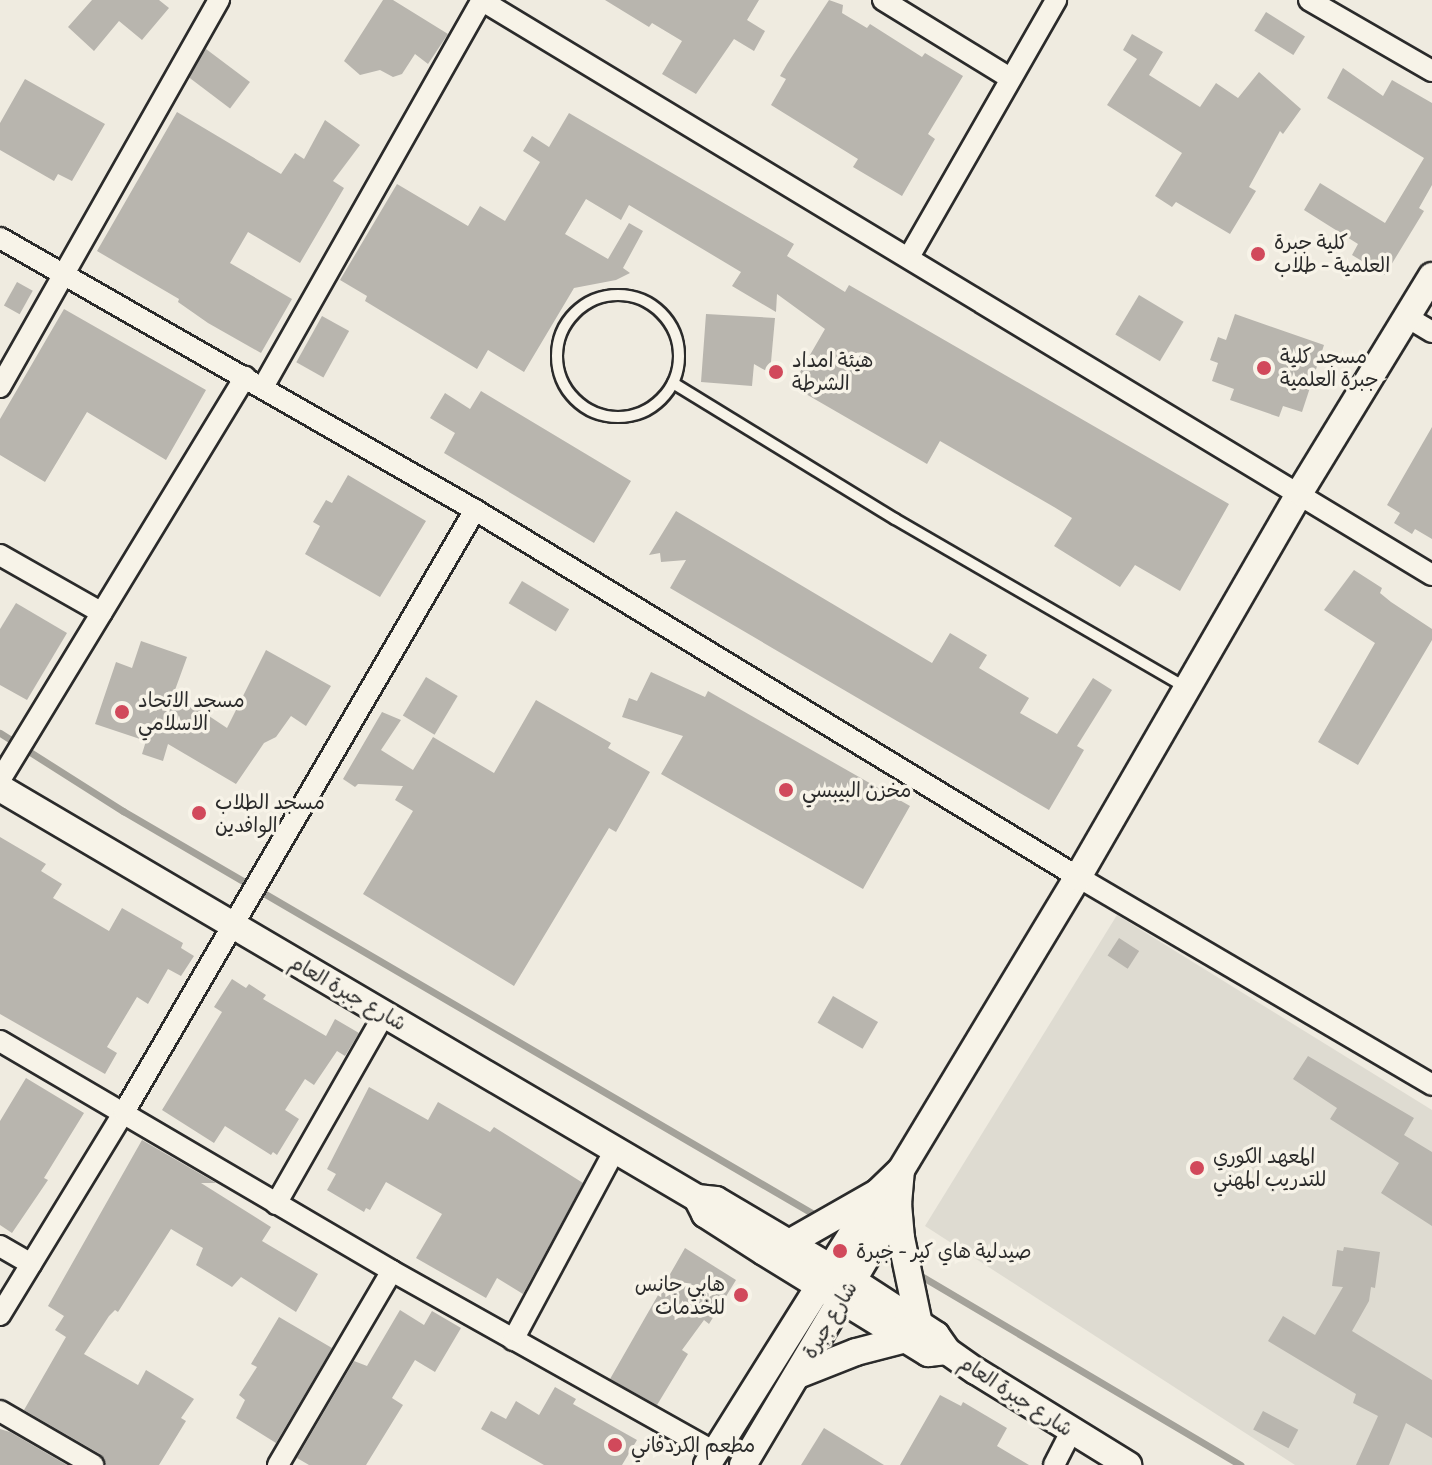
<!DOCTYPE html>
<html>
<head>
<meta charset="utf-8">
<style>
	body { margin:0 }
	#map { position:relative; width:1432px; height:1465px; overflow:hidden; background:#efebe0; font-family:Pangolin,"Playpen Sans Arabic",sans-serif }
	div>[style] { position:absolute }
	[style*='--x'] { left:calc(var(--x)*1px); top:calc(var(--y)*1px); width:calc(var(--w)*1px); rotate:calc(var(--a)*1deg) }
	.built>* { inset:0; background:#dedbd1 }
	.stream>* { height:7px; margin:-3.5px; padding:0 3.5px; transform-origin:3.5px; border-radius:3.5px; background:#a4a29a }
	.building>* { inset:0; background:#b8b5ae; transform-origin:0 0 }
	.roads { filter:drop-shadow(2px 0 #2b2b2b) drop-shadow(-2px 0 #2b2b2b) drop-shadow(0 2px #2b2b2b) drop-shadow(0 -2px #2b2b2b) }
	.lane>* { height:10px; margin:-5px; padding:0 5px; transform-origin:5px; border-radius:5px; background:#f7f3e8 }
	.lane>.ring { margin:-5px; padding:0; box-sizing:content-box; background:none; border:10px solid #f7f3e8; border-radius:50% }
	.street>* { height:20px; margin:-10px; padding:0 10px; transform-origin:10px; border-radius:10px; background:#f7f3e8 }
	.secondary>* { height:26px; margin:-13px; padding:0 13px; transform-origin:13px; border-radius:13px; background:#f7f3e8 }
	.dots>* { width:22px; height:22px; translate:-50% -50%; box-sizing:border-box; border:4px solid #f7f3e8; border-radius:50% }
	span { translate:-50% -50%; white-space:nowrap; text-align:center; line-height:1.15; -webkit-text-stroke:7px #f7f3e8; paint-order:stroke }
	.poi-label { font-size:20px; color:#2b2b2b }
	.left { translate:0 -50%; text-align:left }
	.right { translate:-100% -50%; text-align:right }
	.street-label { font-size:20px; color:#2b2b2b }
</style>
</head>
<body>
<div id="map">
	<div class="built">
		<i style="clip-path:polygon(1117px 915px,1432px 1110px,1432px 1465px,1295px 1465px,925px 1226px)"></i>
	</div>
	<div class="stream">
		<i style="--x:0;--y:733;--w:146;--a:32.4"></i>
		<i style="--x:123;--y:811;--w:809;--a:30.27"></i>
		<i style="--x:916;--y:1273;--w:377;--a:30.6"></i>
	</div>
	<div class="building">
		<i style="clip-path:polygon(92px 0,159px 0,169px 8px,142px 40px,119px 21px,94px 51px,68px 27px)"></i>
		<i style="clip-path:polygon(383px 0,393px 0,448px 34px,428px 64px,415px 54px,402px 74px,393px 77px,380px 70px,360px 75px,344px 61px)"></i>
		<i style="clip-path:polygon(605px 0,759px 0,747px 20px,765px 31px,754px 51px,734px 39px,696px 94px,662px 74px,682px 41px,652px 23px,649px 27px)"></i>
		<i style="clip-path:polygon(829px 0,843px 5px,842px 13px,867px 28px,870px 24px,922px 57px,925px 53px,963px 76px,928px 134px,935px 139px,902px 196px,853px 167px,858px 159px,771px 105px,786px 79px,780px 76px,787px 64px)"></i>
		<i style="left:1266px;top:12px;width:46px;height:22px;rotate:32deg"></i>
		<i style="clip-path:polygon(1132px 34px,1163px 52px,1149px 75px,1200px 107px,1216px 83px,1238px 98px,1259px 72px,1301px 109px,1283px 134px,1280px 131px,1249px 187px,1256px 191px,1230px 234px,1176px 202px,1172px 207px,1155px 196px,1182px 153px,1107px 105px,1137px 59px,1123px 50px)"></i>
		<i style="left:206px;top:49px;width:55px;height:33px;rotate:37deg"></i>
		<i style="clip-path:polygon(1343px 68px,1383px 96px,1392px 80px,1432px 103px,1432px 185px,1419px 208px,1424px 211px,1385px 275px,1352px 255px,1358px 244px,1304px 210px,1320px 183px,1385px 223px,1424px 158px,1327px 98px)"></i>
		<i style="clip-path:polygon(25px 79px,105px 124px,72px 181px,58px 174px,54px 181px,0 150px,0 123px)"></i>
		<i style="clip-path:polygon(177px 112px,281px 174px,295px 153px,304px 159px,325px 120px,360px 145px,333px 181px,344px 188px,300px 263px,248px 232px,230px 263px,292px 299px,261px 353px,208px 323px,178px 302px,179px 299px,97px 251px)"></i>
		<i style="clip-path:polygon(569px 113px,794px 244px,787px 256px,845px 292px,849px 285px,1229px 504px,1180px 591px,1135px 565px,1120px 587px,1054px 546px,1072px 518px,1054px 507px,940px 441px,927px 464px,792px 386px,825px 329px,777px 294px,776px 312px,732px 286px,741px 272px,629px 205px,621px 220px,586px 199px,565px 234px,608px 259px,629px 223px,643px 231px,623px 268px,630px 273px,616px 280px,574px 288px,524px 372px,488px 350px,477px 369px,365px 301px,367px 296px,340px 280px,397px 184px,468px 226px,480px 206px,505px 221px,540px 162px,523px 151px,532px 136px,549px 147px)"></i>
		<i style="left:17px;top:282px;width:18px;height:27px;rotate:29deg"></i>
		<i style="left:1139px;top:295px;width:52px;height:46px;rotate:31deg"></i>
		<i style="clip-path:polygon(64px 309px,206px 390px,166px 460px,87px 412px,45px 482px,0 455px,0 419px)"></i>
		<i style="clip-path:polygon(706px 314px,775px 318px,770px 373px,754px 364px,752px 386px,701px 382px)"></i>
		<i style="clip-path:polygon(1235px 314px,1324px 345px,1302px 412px,1283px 406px,1279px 417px,1230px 400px,1234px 389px,1212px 381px,1218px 363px,1210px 360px,1218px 337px,1226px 340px)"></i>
		<i style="left:322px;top:316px;width:31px;height:53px;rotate:29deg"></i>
		<i style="clip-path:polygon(481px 391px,631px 481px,594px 543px,444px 453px,455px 433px,430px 418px,445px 393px,470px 409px)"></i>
		<i style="clip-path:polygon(1432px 427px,1432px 539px,1415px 529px,1412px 534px,1394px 523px,1400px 513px,1387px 505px)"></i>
		<i style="clip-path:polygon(348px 475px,426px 521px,380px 597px,305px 554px,320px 526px,313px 522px,326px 500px,332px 503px)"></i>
		<i style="clip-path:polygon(676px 511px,932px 663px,950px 633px,987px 655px,979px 668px,1029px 698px,1020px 713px,1057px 734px,1093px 678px,1112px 690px,1077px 746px,1084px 750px,1049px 810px,670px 588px,686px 560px,661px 562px,660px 553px,649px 555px)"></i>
		<i style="clip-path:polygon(1354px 570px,1382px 588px,1380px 593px,1391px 602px,1432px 629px,1432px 640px,1358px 765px,1318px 742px,1375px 643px,1324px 610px)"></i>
		<i style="left:522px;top:581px;width:55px;height:26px;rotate:31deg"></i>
		<i style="clip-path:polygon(16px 603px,67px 633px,27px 700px,0 685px,0 629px)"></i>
		<i style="clip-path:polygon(141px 641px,187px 657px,171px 701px,200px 710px,227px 728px,266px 650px,331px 686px,306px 726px,291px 716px,276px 737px,264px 743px,236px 784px,168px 744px,163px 761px,142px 754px,146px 741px,95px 724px,116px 662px,132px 668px)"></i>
		<i style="clip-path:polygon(651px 672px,705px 697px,708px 691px,910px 806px,863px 889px,661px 774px,683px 736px,622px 717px,629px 698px,637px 701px)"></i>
		<i style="left:426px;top:677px;width:37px;height:45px;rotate:31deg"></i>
		<i style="clip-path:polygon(536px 700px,611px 743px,608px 748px,650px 772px,616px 832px,609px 828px,514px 986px,363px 894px,413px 811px,395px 800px,403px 786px,358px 784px,355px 787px,343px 779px,382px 712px,401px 720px,381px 750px,413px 770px,433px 737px,494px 773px)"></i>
		<i style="clip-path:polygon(0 837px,46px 864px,41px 871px,62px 884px,53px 898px,109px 931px,122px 908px,183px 943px,181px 948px,194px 956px,181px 976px,168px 969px,148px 1004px,137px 997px,107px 1047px,117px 1053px,105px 1074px,0 1014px)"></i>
		<i style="left:1119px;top:938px;width:24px;height:21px;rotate:33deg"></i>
		<i style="clip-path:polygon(232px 979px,246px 988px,249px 984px,266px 995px,263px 999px,326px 1036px,335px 1019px,359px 1033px,345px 1056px,337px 1051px,314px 1085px,305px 1079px,285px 1110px,299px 1119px,277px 1155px,273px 1152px,271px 1155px,225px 1126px,214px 1143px,162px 1110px,222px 1012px,214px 1007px)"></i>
		<i style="left:833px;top:996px;width:52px;height:31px;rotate:30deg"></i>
		<i style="clip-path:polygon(1308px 1056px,1414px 1118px,1404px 1135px,1432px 1152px,1432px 1226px,1381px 1193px,1399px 1163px,1330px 1119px,1337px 1108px,1293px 1079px)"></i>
		<i style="clip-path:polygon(26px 1078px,84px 1113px,44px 1178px,48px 1180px,12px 1233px,0 1225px,0 1121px)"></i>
		<i style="clip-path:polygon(369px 1087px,428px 1120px,438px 1102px,490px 1132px,494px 1127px,583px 1183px,523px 1294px,497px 1278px,486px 1298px,416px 1258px,442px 1214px,386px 1182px,370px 1210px,366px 1208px,364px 1212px,327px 1190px,336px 1174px,327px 1169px)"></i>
		<i style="clip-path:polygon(142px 1140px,216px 1183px,201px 1183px,271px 1227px,262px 1241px,318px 1274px,296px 1312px,241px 1277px,232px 1287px,196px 1265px,203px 1248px,171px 1229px,118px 1312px,115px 1310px,109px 1316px,84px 1354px,138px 1385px,146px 1370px,194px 1399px,181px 1418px,186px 1421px,159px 1465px,106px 1465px,100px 1454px,24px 1410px,66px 1337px,55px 1330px,64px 1316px,48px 1306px)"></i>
		<i style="clip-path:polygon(1344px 1247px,1380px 1252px,1375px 1288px,1371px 1287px,1369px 1301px,1352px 1331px,1432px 1380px,1432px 1438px,1406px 1423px,1389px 1465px,1356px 1465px,1378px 1416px,1353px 1403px,1356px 1394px,1268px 1341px,1283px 1316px,1315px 1335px,1343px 1287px,1332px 1286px,1337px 1250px,1343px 1251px)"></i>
		<i style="clip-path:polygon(685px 1248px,736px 1280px,709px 1324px,704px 1320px,682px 1350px,688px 1354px,657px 1405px,610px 1379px)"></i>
		<i style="clip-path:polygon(400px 1310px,424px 1325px,432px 1311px,461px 1328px,435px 1372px,415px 1360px,392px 1398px,403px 1405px,366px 1465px,309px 1465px,297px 1458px,354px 1361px,367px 1366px)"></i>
		<i style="clip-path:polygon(279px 1317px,332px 1348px,276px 1443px,236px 1418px,245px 1400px,239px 1395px,257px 1367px,251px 1364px)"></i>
		<i style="clip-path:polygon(555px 1387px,576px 1399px,573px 1404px,637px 1440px,622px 1465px,544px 1465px,481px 1429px,491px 1411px,506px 1419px,516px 1401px,539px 1415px)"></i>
		<i style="clip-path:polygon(940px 1395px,961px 1406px,963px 1402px,1007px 1428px,997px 1446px,1029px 1465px,900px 1465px)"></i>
		<i style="left:1263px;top:1411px;width:40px;height:21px;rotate:28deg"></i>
		<i style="clip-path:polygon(824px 1428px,884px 1465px,801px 1465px)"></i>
		<i style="clip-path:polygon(0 1429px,10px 1432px,67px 1465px,0 1465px)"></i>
	</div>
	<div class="roads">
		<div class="lane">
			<i class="ring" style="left:557px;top:295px;width:112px;height:112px"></i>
			<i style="--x:673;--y:383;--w:260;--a:31.5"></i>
			<i style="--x:895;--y:519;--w:337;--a:30.1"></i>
		</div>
		<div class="street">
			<i style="--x:481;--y:0;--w:1111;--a:31.16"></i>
			<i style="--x:883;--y:0;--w:149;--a:31.6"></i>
			<i style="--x:1309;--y:0;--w:142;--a:30"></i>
			<i style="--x:0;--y:238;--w:547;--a:29.8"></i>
			<i style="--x:475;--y:510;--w:706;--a:31.33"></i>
			<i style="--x:1078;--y:877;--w:411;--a:30.4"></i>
			<i style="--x:909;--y:257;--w:296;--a:-60.2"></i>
			<i style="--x:1407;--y:317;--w:29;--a:31"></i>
			<i style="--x:0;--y:387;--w:445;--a:-60.5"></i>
			<i style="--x:263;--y:387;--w:445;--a:-60.5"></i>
			<i style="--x:0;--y:555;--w:117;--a:29.6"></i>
			<i style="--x:0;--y:780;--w:472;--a:-58.7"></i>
			<i style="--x:0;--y:1041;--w:454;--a:30.4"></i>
			<i style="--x:392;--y:1271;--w:369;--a:29.3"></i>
			<i style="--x:276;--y:1204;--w:218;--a:-60.3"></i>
			<i style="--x:0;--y:1246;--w:36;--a:30"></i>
			<i style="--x:0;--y:1315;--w:238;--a:-58.6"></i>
			<i style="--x:124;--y:1112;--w:697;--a:-59.76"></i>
			<i style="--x:513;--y:1340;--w:218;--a:-61.8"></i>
			<i style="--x:0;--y:1411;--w:108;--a:30.1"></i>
			<i style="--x:278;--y:1465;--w:225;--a:-59.6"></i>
			<i style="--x:1054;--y:1465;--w:38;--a:-63"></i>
		</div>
		<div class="secondary">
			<i style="--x:0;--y:788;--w:809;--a:30.47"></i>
			<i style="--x:697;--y:1198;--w:19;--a:6"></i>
			<i style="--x:716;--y:1200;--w:159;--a:30.6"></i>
			<i style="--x:853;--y:1281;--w:99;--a:33"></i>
			<i style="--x:936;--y:1335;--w:19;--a:55"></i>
			<i style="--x:947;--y:1351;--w:35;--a:35"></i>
			<i style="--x:976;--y:1371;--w:179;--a:31.7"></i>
			<i style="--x:697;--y:1198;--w:18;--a:63"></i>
			<i style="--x:705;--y:1214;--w:70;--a:32.8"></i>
			<i style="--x:764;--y:1252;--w:193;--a:31.6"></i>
			<i style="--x:928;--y:1353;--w:19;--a:-6"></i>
			<i style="--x:898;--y:1204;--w:34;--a:85"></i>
			<i style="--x:901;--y:1238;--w:88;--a:78.2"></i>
			<i style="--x:789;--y:1243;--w:99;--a:-29.7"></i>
			<i style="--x:798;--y:1375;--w:62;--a:-21.6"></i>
			<i style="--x:856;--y:1352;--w:52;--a:-14.6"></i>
			<i style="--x:707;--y:1465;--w:322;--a:-57.9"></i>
			<i style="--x:878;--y:1192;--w:32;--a:-44"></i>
			<i style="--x:901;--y:1170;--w:342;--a:-58.9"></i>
			<i style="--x:1078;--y:877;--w:444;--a:-60"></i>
			<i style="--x:1300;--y:492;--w:253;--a:-58.6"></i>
			<i style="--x:743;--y:1465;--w:304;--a:-59.3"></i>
			<i style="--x:898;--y:1204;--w:34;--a:-85"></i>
		</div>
	</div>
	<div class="dots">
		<i style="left:1258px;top:254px;background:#d1495b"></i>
		<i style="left:1264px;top:368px;background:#d1495b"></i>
		<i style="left:776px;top:372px;background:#d1495b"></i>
		<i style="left:122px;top:712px;background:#d1495b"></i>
		<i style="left:786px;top:790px;background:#d1495b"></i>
		<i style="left:199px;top:813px;background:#d1495b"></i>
		<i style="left:1197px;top:1168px;background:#d1495b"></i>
		<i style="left:840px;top:1251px;background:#d1495b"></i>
		<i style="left:741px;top:1295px;background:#d1495b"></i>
		<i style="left:615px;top:1445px;background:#d1495b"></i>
	</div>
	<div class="poi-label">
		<span class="left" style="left:1274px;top:254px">كلية جبرة<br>العلمية - طلاب</span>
		<span class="left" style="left:1280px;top:368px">مسجد كلية<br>جبرة العلمية</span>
		<span class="left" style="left:792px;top:372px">هيئة امداد<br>الشرطة</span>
		<span class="left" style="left:138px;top:712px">مسجد الاتحاد<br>الاسلامي</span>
		<span class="left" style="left:802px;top:790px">مخزن البيبسي</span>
		<span class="left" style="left:215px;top:814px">مسجد الطلاب<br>الوافدين</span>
		<span class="left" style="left:1213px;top:1168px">المعهد الكوري<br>للتدريب المهني</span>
		<span class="left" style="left:856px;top:1251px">صيدلية هاي كير - جبرة</span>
		<span class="right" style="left:725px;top:1296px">هابي جانس<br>للخدمات</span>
		<span class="left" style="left:631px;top:1445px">مطعم الكردفاني</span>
	</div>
	<div class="street-label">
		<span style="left:348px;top:993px;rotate:30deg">شارع جبرة العام</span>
		<span style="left:830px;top:1320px;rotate:-59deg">شارع جبرة</span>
		<span style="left:1016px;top:1396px;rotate:33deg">شارع جبرة العام</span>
	</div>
</div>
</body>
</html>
